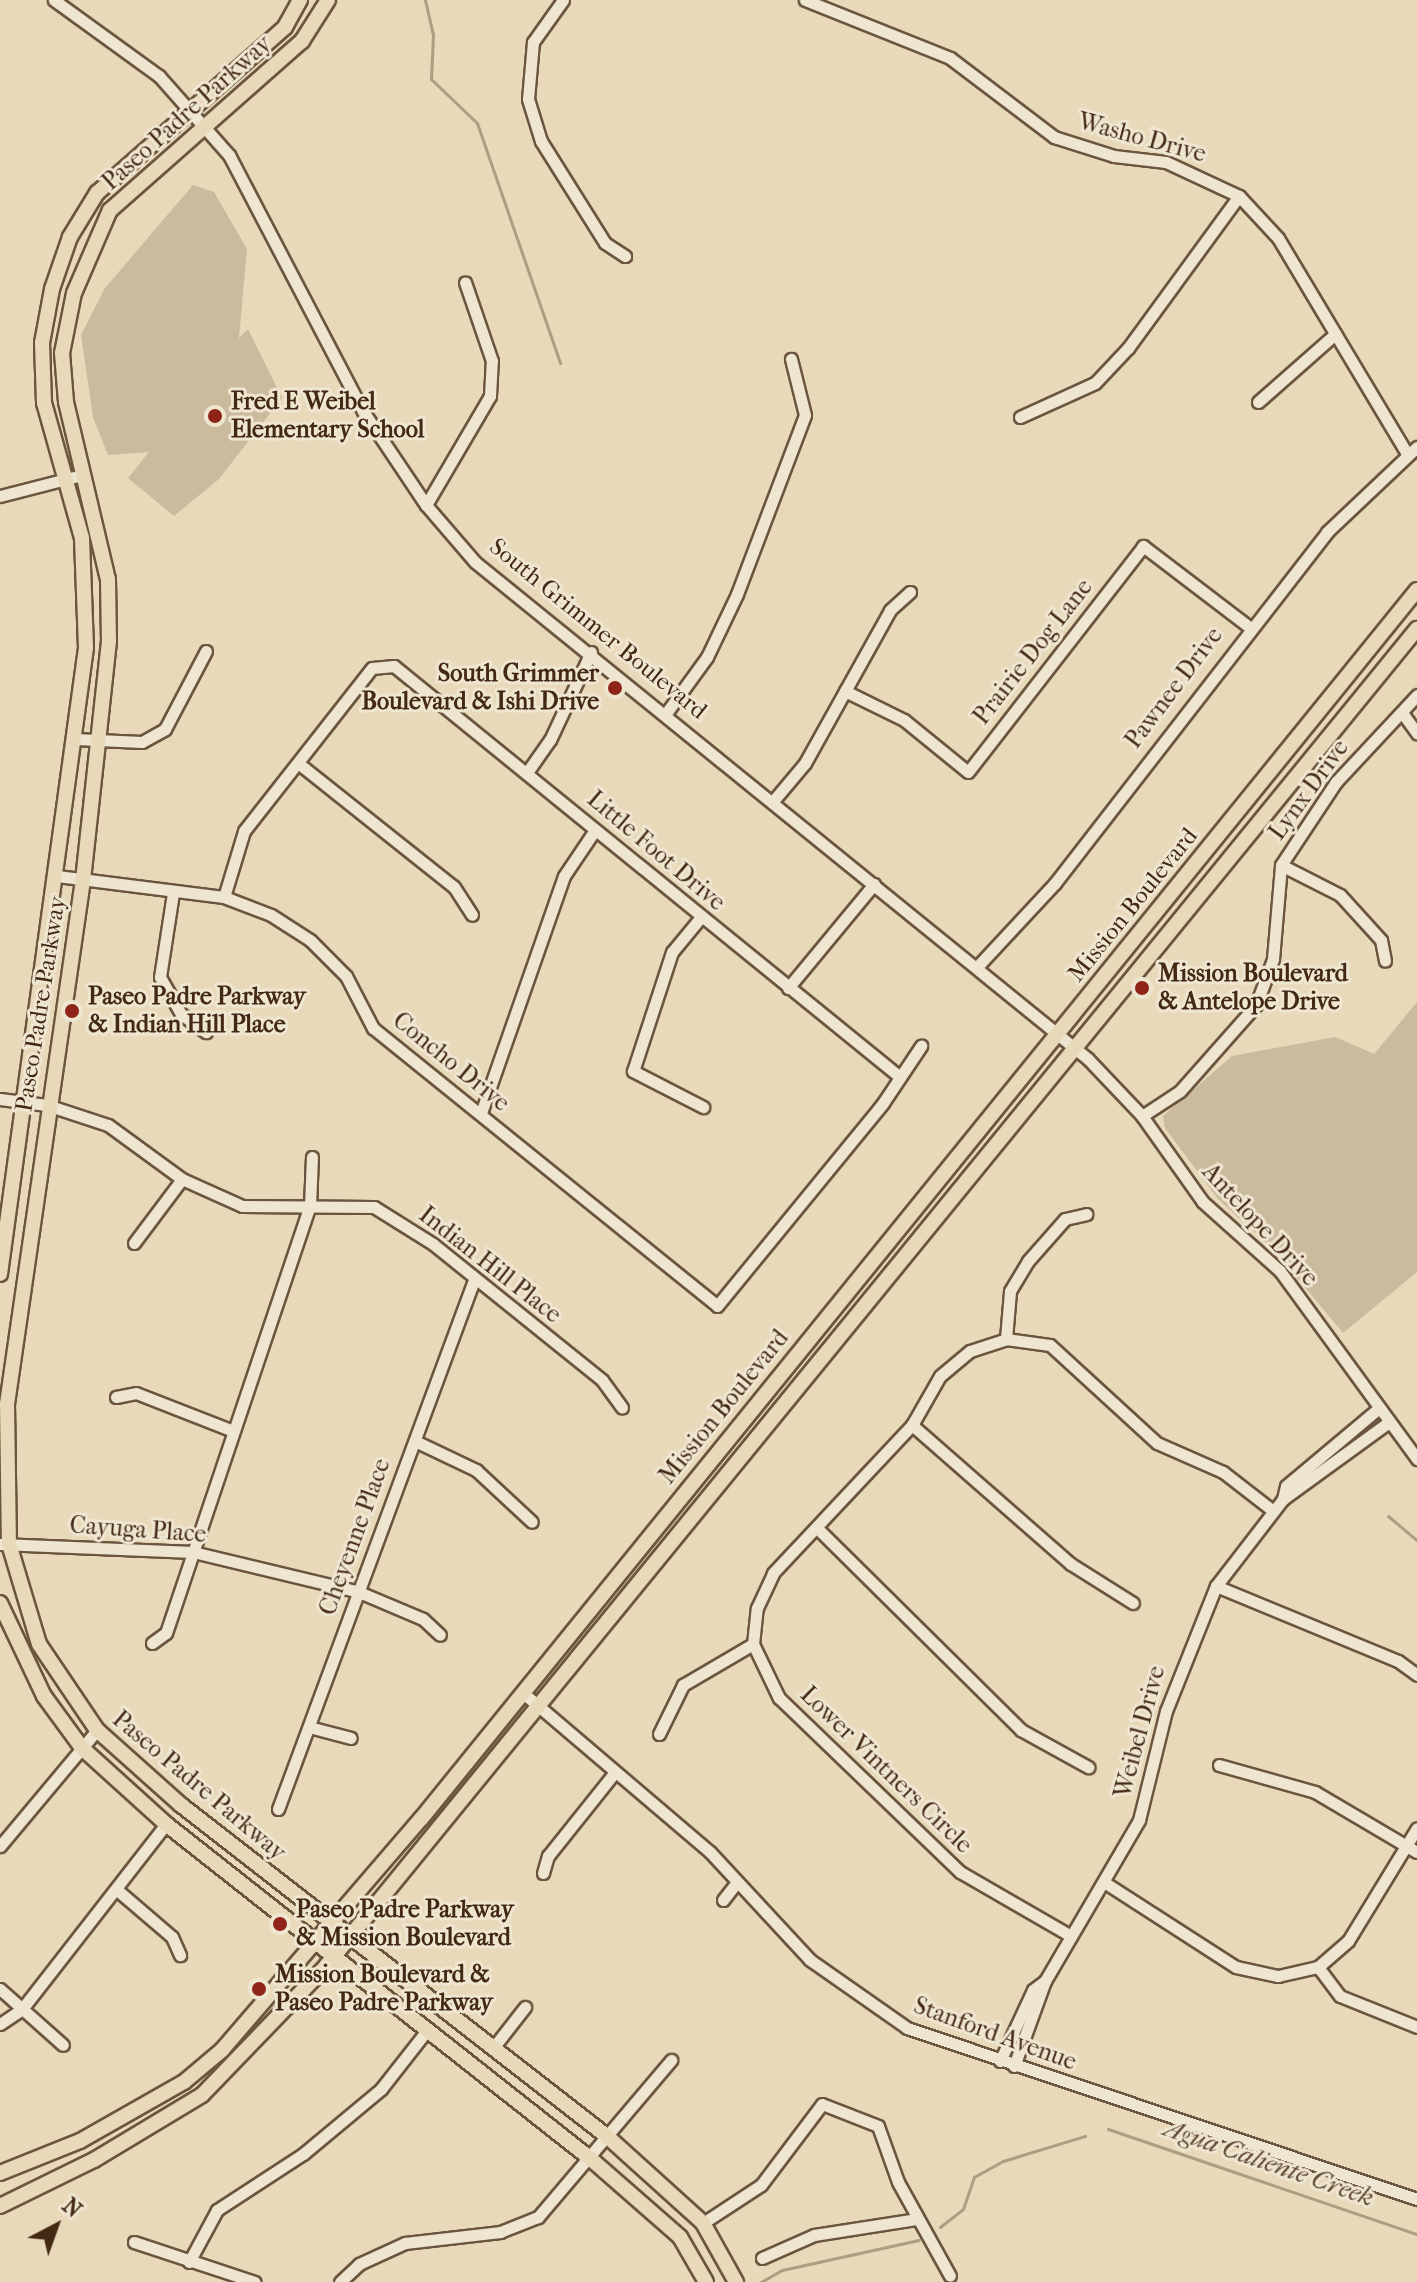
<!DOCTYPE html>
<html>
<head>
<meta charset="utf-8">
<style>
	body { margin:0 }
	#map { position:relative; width:1417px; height:2282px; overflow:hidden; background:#e7d9ba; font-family:"IM FELL French Canon",serif }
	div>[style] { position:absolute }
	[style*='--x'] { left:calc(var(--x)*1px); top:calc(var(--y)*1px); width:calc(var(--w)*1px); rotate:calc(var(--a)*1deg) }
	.green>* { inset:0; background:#cbbb9e }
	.stream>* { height:3px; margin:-1.5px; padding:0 1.5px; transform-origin:1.5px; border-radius:1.5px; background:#af9d82 }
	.roads { filter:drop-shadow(2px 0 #6c553e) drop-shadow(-2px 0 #6c553e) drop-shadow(0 2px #6c553e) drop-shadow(0 -2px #6c553e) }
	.minor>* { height:11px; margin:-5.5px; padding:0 5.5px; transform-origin:5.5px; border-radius:5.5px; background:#efe6d2 }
	.major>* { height:14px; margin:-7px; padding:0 7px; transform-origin:7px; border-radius:7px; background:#e7d9ba }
	.dots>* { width:22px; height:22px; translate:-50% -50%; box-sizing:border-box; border:4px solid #efe6d2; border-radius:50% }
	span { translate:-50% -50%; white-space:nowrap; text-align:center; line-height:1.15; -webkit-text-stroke:6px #efe6d2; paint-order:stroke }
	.street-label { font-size:24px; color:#432914 }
	.poi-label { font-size:24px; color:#432914; font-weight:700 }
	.left { translate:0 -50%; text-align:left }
	.right { translate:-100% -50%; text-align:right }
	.water-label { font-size:26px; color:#5e4630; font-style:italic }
	.north { position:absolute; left:16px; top:2186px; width:80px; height:80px; -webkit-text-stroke:6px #efe6d2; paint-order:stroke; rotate:41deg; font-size:22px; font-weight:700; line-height:32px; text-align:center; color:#432914 }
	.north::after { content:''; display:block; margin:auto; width:28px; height:36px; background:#432914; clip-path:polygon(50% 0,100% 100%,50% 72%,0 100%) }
</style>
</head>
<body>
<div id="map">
	<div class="green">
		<i style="clip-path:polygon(193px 185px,214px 192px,247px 249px,239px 338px,248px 329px,282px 398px,219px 479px,174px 516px,128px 478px,149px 452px,108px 455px,93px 417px,81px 335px,105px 288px)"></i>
		<i style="clip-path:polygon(1417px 1002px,1417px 1272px,1343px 1333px,1273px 1249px,1218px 1199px,1165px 1128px,1163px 1116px,1232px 1056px,1335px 1037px,1374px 1054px)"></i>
	</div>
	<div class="stream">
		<i style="--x:425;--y:0;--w:36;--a:77"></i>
		<i style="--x:433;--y:35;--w:44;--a:92.6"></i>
		<i style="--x:431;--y:79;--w:64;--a:43.7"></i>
		<i style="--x:477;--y:123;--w:254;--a:70.9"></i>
		<i style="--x:1388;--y:1516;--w:38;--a:40"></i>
		<i style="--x:1108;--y:2129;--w:326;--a:18.8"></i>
		<i style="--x:940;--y:2227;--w:29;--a:-38"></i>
		<i style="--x:963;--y:2209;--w:34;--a:-71"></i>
		<i style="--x:974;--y:2177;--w:33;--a:-29"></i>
		<i style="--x:1003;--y:2161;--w:86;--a:-17"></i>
		<i style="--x:761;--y:2282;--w:24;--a:-30"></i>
		<i style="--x:782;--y:2270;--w:140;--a:-12.4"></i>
	</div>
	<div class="roads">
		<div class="minor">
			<i style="--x:54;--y:0;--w:130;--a:35.9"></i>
			<i style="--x:159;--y:76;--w:106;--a:48.5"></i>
			<i style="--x:229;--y:155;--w:289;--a:62.4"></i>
			<i style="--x:363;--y:411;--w:113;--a:56.2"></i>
			<i style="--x:426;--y:505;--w:75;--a:49.3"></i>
			<i style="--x:475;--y:562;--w:789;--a:39.03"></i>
			<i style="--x:1088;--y:1059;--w:79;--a:46.5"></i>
			<i style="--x:1142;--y:1116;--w:105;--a:54.7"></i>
			<i style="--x:1203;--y:1202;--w:103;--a:41.9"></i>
			<i style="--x:1280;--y:1271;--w:233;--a:53.9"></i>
			<i style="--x:563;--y:0;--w:52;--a:125.5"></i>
			<i style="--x:533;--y:42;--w:57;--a:95"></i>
			<i style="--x:528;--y:99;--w:44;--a:72.8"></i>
			<i style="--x:541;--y:141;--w:120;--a:57.9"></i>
			<i style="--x:605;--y:243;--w:24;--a:33"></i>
			<i style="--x:805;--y:0;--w:156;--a:21.8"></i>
			<i style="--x:950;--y:58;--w:131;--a:37.2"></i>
			<i style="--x:1054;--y:137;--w:63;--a:17.6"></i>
			<i style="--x:1114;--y:156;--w:52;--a:6.6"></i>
			<i style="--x:1166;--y:162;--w:81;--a:25"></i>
			<i style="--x:1239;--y:196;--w:57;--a:47.1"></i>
			<i style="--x:1278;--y:238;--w:253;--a:59.1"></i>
			<i style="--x:1258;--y:402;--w:103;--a:-41.4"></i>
			<i style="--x:1020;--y:417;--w:82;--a:-24.4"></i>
			<i style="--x:1095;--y:383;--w:48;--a:-46.7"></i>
			<i style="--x:1128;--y:348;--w:188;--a:-53.9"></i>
			<i style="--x:0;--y:496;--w:85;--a:-14.4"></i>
			<i style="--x:426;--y:505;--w:126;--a:-59.6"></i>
			<i style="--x:490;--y:396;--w:35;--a:-87"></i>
			<i style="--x:492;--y:361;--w:83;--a:-108.9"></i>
			<i style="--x:845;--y:691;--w:66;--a:26.2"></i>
			<i style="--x:904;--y:720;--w:82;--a:39.1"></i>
			<i style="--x:968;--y:772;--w:286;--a:-52.2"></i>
			<i style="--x:1143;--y:546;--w:132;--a:37.3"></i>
			<i style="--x:667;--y:712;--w:68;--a:-54"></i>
			<i style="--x:707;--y:657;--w:70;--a:-64.5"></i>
			<i style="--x:737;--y:594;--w:191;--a:-69.2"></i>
			<i style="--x:805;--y:415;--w:58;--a:-104"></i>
			<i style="--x:1403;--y:714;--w:24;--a:54"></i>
			<i style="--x:75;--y:739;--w:67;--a:2.6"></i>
			<i style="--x:142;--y:742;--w:26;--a:-29"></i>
			<i style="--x:165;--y:729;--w:88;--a:-62.3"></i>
			<i style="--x:298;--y:763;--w:199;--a:38.5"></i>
			<i style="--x:454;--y:887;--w:33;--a:57"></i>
			<i style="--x:528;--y:771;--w:38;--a:-55"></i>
			<i style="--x:550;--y:740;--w:97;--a:-65"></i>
			<i style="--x:774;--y:800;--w:48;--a:-50"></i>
			<i style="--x:805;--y:763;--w:175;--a:-60.9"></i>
			<i style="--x:890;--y:610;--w:27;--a:-42"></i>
			<i style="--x:1281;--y:865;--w:66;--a:27"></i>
			<i style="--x:1340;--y:895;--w:61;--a:47.7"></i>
			<i style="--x:1381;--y:940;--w:21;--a:79"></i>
			<i style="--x:57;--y:876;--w:168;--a:7.2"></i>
			<i style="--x:224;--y:897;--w:50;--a:21"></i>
			<i style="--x:271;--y:915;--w:46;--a:32.7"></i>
			<i style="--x:310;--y:940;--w:51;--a:45"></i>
			<i style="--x:346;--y:976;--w:59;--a:62.6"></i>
			<i style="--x:373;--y:1028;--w:442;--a:38.9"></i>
			<i style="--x:717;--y:1306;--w:262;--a:-50.7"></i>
			<i style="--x:883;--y:1103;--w:69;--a:-56.3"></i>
			<i style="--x:173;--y:893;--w:85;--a:98.8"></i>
			<i style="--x:160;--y:977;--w:43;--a:60.4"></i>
			<i style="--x:181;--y:1014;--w:31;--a:36"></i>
			<i style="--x:224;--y:897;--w:69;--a:-73.1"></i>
			<i style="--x:244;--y:831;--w:207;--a:-51.9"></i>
			<i style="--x:372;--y:668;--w:22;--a:-5"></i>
			<i style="--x:394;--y:666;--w:652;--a:39.09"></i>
			<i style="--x:701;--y:917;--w:45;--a:129.6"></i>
			<i style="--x:672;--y:952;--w:125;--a:108.1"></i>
			<i style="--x:633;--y:1071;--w:79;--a:27.2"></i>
			<i style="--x:977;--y:967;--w:115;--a:-47.1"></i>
			<i style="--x:1055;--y:883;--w:444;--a:-52.2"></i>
			<i style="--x:1327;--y:532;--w:124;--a:-43.4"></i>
			<i style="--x:788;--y:988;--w:135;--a:-50.4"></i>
			<i style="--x:0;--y:1099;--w:47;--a:7.3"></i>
			<i style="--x:47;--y:1105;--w:64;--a:18.2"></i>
			<i style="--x:108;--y:1125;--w:92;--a:36.1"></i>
			<i style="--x:182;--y:1179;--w:66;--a:24.2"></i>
			<i style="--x:242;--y:1206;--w:132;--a:0.4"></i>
			<i style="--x:374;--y:1207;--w:70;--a:32.1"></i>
			<i style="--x:433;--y:1244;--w:217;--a:38.8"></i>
			<i style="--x:602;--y:1380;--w:34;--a:54"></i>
			<i style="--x:481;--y:1113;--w:251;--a:-70.7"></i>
			<i style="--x:564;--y:876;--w:55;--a:-56"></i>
			<i style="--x:1142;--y:1116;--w:45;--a:-33.3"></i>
			<i style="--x:1180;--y:1091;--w:115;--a:-48.5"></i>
			<i style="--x:1256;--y:1005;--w:49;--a:-69.7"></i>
			<i style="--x:1273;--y:959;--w:94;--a:-85.1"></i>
			<i style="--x:1281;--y:865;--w:100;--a:-56.5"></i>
			<i style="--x:1336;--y:782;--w:119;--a:-47"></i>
			<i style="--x:134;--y:1243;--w:80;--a:-53.1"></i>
			<i style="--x:1006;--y:1339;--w:48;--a:-85.2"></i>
			<i style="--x:1010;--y:1291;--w:35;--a:-59"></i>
			<i style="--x:1028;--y:1261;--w:56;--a:-48.6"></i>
			<i style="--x:1065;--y:1219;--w:22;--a:-13"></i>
			<i style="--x:116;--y:1397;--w:20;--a:-11"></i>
			<i style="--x:136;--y:1393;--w:102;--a:21.3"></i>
			<i style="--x:912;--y:1425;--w:211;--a:41.2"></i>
			<i style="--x:1071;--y:1564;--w:73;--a:32.2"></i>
			<i style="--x:415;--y:1441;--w:68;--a:25.4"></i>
			<i style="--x:476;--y:1470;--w:76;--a:42.9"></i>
			<i style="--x:1283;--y:1499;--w:13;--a:-77"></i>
			<i style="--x:1286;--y:1486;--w:121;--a:-40"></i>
			<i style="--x:817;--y:1528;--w:287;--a:44.7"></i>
			<i style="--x:1021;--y:1730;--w:77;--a:28.9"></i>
			<i style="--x:0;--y:1544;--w:193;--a:2.4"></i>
			<i style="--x:193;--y:1552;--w:171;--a:13.5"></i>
			<i style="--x:359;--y:1592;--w:69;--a:22.9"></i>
			<i style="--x:423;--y:1619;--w:23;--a:43"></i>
			<i style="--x:1216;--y:1586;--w:197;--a:22.4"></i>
			<i style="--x:1398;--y:1661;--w:24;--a:36"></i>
			<i style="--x:152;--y:1643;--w:17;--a:-36"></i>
			<i style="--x:166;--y:1633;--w:451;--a:-71.4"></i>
			<i style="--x:310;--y:1206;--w:49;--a:-87.7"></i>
			<i style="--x:522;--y:1692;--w:247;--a:40.4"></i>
			<i style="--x:710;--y:1852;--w:147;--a:47.2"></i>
			<i style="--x:810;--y:1960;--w:118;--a:35"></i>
			<i style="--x:907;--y:2028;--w:538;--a:18.54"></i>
			<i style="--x:309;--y:1727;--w:43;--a:14.7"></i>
			<i style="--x:659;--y:1734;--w:55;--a:-63.9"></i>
			<i style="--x:683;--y:1685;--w:81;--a:-30.4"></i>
			<i style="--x:1219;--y:1765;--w:100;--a:15.7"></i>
			<i style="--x:1315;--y:1792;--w:118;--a:30.5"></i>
			<i style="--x:278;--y:1809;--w:564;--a:-69.67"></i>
			<i style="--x:0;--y:1846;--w:151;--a:-50.1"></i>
			<i style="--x:543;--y:1873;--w:18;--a:-74"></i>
			<i style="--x:548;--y:1856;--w:107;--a:-51.4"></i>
			<i style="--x:1107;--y:1884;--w:153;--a:32.8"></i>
			<i style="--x:1236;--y:1967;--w:43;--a:12.1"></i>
			<i style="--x:1278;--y:1976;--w:41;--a:-12.7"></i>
			<i style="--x:1318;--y:1967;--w:40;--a:-41"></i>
			<i style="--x:1348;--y:1941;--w:132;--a:-58.6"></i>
			<i style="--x:116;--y:1889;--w:74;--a:40.6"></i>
			<i style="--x:172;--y:1937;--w:20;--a:66"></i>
			<i style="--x:723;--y:1900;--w:23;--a:-52"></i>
			<i style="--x:1071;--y:1936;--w:128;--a:-150"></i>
			<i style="--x:960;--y:1872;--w:251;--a:-136.1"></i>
			<i style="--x:779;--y:1698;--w:60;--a:-115.7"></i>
			<i style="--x:753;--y:1644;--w:36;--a:-84"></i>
			<i style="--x:757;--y:1608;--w:38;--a:-65"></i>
			<i style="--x:773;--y:1573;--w:203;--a:-46.8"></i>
			<i style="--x:912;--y:1425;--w:56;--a:-60.3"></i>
			<i style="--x:940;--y:1376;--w:39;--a:-40"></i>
			<i style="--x:970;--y:1351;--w:38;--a:-18"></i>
			<i style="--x:1006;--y:1339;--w:44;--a:7.8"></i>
			<i style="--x:1050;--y:1345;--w:145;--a:42.5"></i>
			<i style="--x:1157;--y:1443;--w:72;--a:23.7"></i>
			<i style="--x:1223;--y:1472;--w:62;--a:37.8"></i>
			<i style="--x:1318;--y:1967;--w:36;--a:53"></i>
			<i style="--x:1340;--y:1996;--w:83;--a:21.9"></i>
			<i style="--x:0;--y:1989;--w:84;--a:41.6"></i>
			<i style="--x:0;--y:2024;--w:27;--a:-34"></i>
			<i style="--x:22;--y:2009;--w:234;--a:-52.1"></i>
			<i style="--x:493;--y:2048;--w:52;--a:-52"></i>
			<i style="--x:1000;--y:2061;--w:78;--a:-65.1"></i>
			<i style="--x:1033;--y:1990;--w:15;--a:-37"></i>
			<i style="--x:1014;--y:2066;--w:90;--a:-70"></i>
			<i style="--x:1045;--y:1981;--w:186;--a:-59.7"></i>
			<i style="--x:1139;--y:1820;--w:112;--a:-76.1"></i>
			<i style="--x:1166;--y:1711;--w:135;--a:-68.2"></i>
			<i style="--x:1216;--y:1586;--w:110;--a:-52.4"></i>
			<i style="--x:1283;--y:1499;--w:131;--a:-36"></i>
			<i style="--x:703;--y:2223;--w:69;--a:-33.2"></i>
			<i style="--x:761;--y:2185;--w:101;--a:-53"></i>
			<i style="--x:822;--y:2104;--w:60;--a:21.4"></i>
			<i style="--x:878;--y:2126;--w:59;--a:70.3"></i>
			<i style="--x:898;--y:2182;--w:107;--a:61"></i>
			<i style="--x:134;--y:2242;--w:127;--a:18.3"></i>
			<i style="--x:762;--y:2258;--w:57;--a:-23.9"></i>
			<i style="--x:814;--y:2235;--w:103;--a:-8.9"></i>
			<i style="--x:189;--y:2262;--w:59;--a:-61.7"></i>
			<i style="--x:217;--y:2210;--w:103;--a:-33.1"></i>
			<i style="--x:303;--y:2154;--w:102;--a:-39.8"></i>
			<i style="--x:381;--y:2089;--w:76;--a:-51.9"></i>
			<i style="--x:340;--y:2282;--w:26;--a:-43"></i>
			<i style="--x:359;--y:2264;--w:51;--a:-24.5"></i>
			<i style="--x:405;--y:2243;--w:96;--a:-6.6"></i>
			<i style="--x:500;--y:2232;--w:41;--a:-21.5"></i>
			<i style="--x:538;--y:2217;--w:206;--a:-49.7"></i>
		</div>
		<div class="major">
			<i style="--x:328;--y:0;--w:49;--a:122.4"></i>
			<i style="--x:302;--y:41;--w:256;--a:138.6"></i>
			<i style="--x:110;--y:210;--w:90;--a:113.4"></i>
			<i style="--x:74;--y:293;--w:61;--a:101.3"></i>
			<i style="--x:62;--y:353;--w:49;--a:85.3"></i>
			<i style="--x:66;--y:402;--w:182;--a:76.7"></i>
			<i style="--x:108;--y:579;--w:62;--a:89.1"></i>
			<i style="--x:109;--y:641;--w:240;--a:96.2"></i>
			<i style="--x:83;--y:880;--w:529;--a:98.25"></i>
			<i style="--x:7;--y:1404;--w:140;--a:89.2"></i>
			<i style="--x:9;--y:1544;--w:104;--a:73.3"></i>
			<i style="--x:39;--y:1644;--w:104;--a:56"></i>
			<i style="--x:97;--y:1730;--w:113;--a:41.8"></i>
			<i style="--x:181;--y:1805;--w:542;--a:37.88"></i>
			<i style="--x:609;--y:2138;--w:127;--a:42.1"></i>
			<i style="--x:703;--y:2223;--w:68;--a:60.8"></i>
			<i style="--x:0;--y:1274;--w:632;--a:-82.18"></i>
			<i style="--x:86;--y:648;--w:110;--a:-92.1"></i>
			<i style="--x:82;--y:538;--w:140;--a:-105.7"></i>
			<i style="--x:44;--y:403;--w:60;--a:-91.9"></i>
			<i style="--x:42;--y:343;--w:55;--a:-79.5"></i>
			<i style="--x:52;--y:289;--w:55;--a:-70.9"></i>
			<i style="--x:70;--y:237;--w:52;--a:-58.5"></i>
			<i style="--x:97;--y:193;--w:251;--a:-41.4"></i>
			<i style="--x:285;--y:27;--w:31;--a:-61"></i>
			<i style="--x:0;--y:1603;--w:103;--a:64.7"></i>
			<i style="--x:44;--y:1696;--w:64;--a:53.8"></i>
			<i style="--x:82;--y:1748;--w:113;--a:42.1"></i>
			<i style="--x:166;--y:1824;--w:543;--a:38.26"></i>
			<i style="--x:592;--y:2160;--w:117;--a:41.2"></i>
			<i style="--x:680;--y:2237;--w:52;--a:60"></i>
			<i style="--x:0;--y:2173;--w:86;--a:-21.8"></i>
			<i style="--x:80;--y:2141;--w:120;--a:-29.6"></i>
			<i style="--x:184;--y:2082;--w:50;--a:-40.1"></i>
			<i style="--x:222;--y:2050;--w:305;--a:-49.3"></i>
			<i style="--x:421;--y:1819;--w:1582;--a:-50.98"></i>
			<i style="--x:0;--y:2206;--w:105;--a:-26.1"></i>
			<i style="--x:94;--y:2160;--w:126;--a:-31"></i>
			<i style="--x:202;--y:2095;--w:179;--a:-46.1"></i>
			<i style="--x:326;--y:1966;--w:1726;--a:-50.79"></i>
		</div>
	</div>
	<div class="dots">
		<i style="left:215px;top:416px;background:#8f2418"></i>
		<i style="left:615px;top:688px;background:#8f2418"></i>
		<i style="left:1142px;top:988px;background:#8f2418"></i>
		<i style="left:72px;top:1011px;background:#8f2418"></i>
		<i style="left:280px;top:1924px;background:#8f2418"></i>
		<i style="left:259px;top:1989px;background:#8f2418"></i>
	</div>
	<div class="street-label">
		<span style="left:187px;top:113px;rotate:-42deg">Paseo Padre Parkway</span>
		<span style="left:1142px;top:138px;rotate:15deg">Washo Drive</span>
		<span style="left:598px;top:629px;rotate:39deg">South Grimmer Boulevard</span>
		<span style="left:1033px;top:652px;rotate:-52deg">Prairie Dog Lane</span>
		<span style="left:1174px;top:688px;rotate:-53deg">Pawnee Drive</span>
		<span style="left:1309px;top:790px;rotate:-54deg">Lynx Drive</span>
		<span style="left:656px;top:851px;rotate:40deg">Little Foot Drive</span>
		<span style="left:1133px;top:905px;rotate:-51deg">Mission Boulevard</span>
		<span style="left:41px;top:1004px;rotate:-81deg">Paseo Padre Parkway</span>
		<span style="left:451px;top:1062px;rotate:39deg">Concho Drive</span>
		<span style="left:1260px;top:1225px;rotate:47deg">Antelope Drive</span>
		<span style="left:490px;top:1265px;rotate:38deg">Indian Hill Place</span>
		<span style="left:724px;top:1407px;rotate:-51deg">Mission Boulevard</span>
		<span style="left:138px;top:1530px;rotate:4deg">Cayuga Place</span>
		<span style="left:355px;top:1537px;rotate:-70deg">Cheyenne Place</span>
		<span style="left:1140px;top:1732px;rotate:-75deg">Weibel Drive</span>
		<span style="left:886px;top:1770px;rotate:44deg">Lower Vintners Circle</span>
		<span style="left:199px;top:1786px;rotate:40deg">Paseo Padre Parkway</span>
		<span style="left:995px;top:2034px;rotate:20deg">Stanford Avenue</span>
	</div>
	<div class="poi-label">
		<span class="left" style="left:231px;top:416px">Fred E Weibel<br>Elementary School</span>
		<span class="right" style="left:599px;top:688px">South Grimmer<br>Boulevard &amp; Ishi Drive</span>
		<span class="left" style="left:1158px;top:988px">Mission Boulevard<br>&amp; Antelope Drive</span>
		<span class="left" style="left:88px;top:1011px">Paseo Padre Parkway<br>&amp; Indian Hill Place</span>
		<span class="left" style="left:296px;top:1924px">Paseo Padre Parkway<br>&amp; Mission Boulevard</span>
		<span class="left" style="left:275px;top:1989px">Mission Boulevard &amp;<br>Paseo Padre Parkway</span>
	</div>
	<div class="water-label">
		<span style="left:1269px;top:2163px;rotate:19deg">Agua Caliente Creek</span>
	</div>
	<div class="north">N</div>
</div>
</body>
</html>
